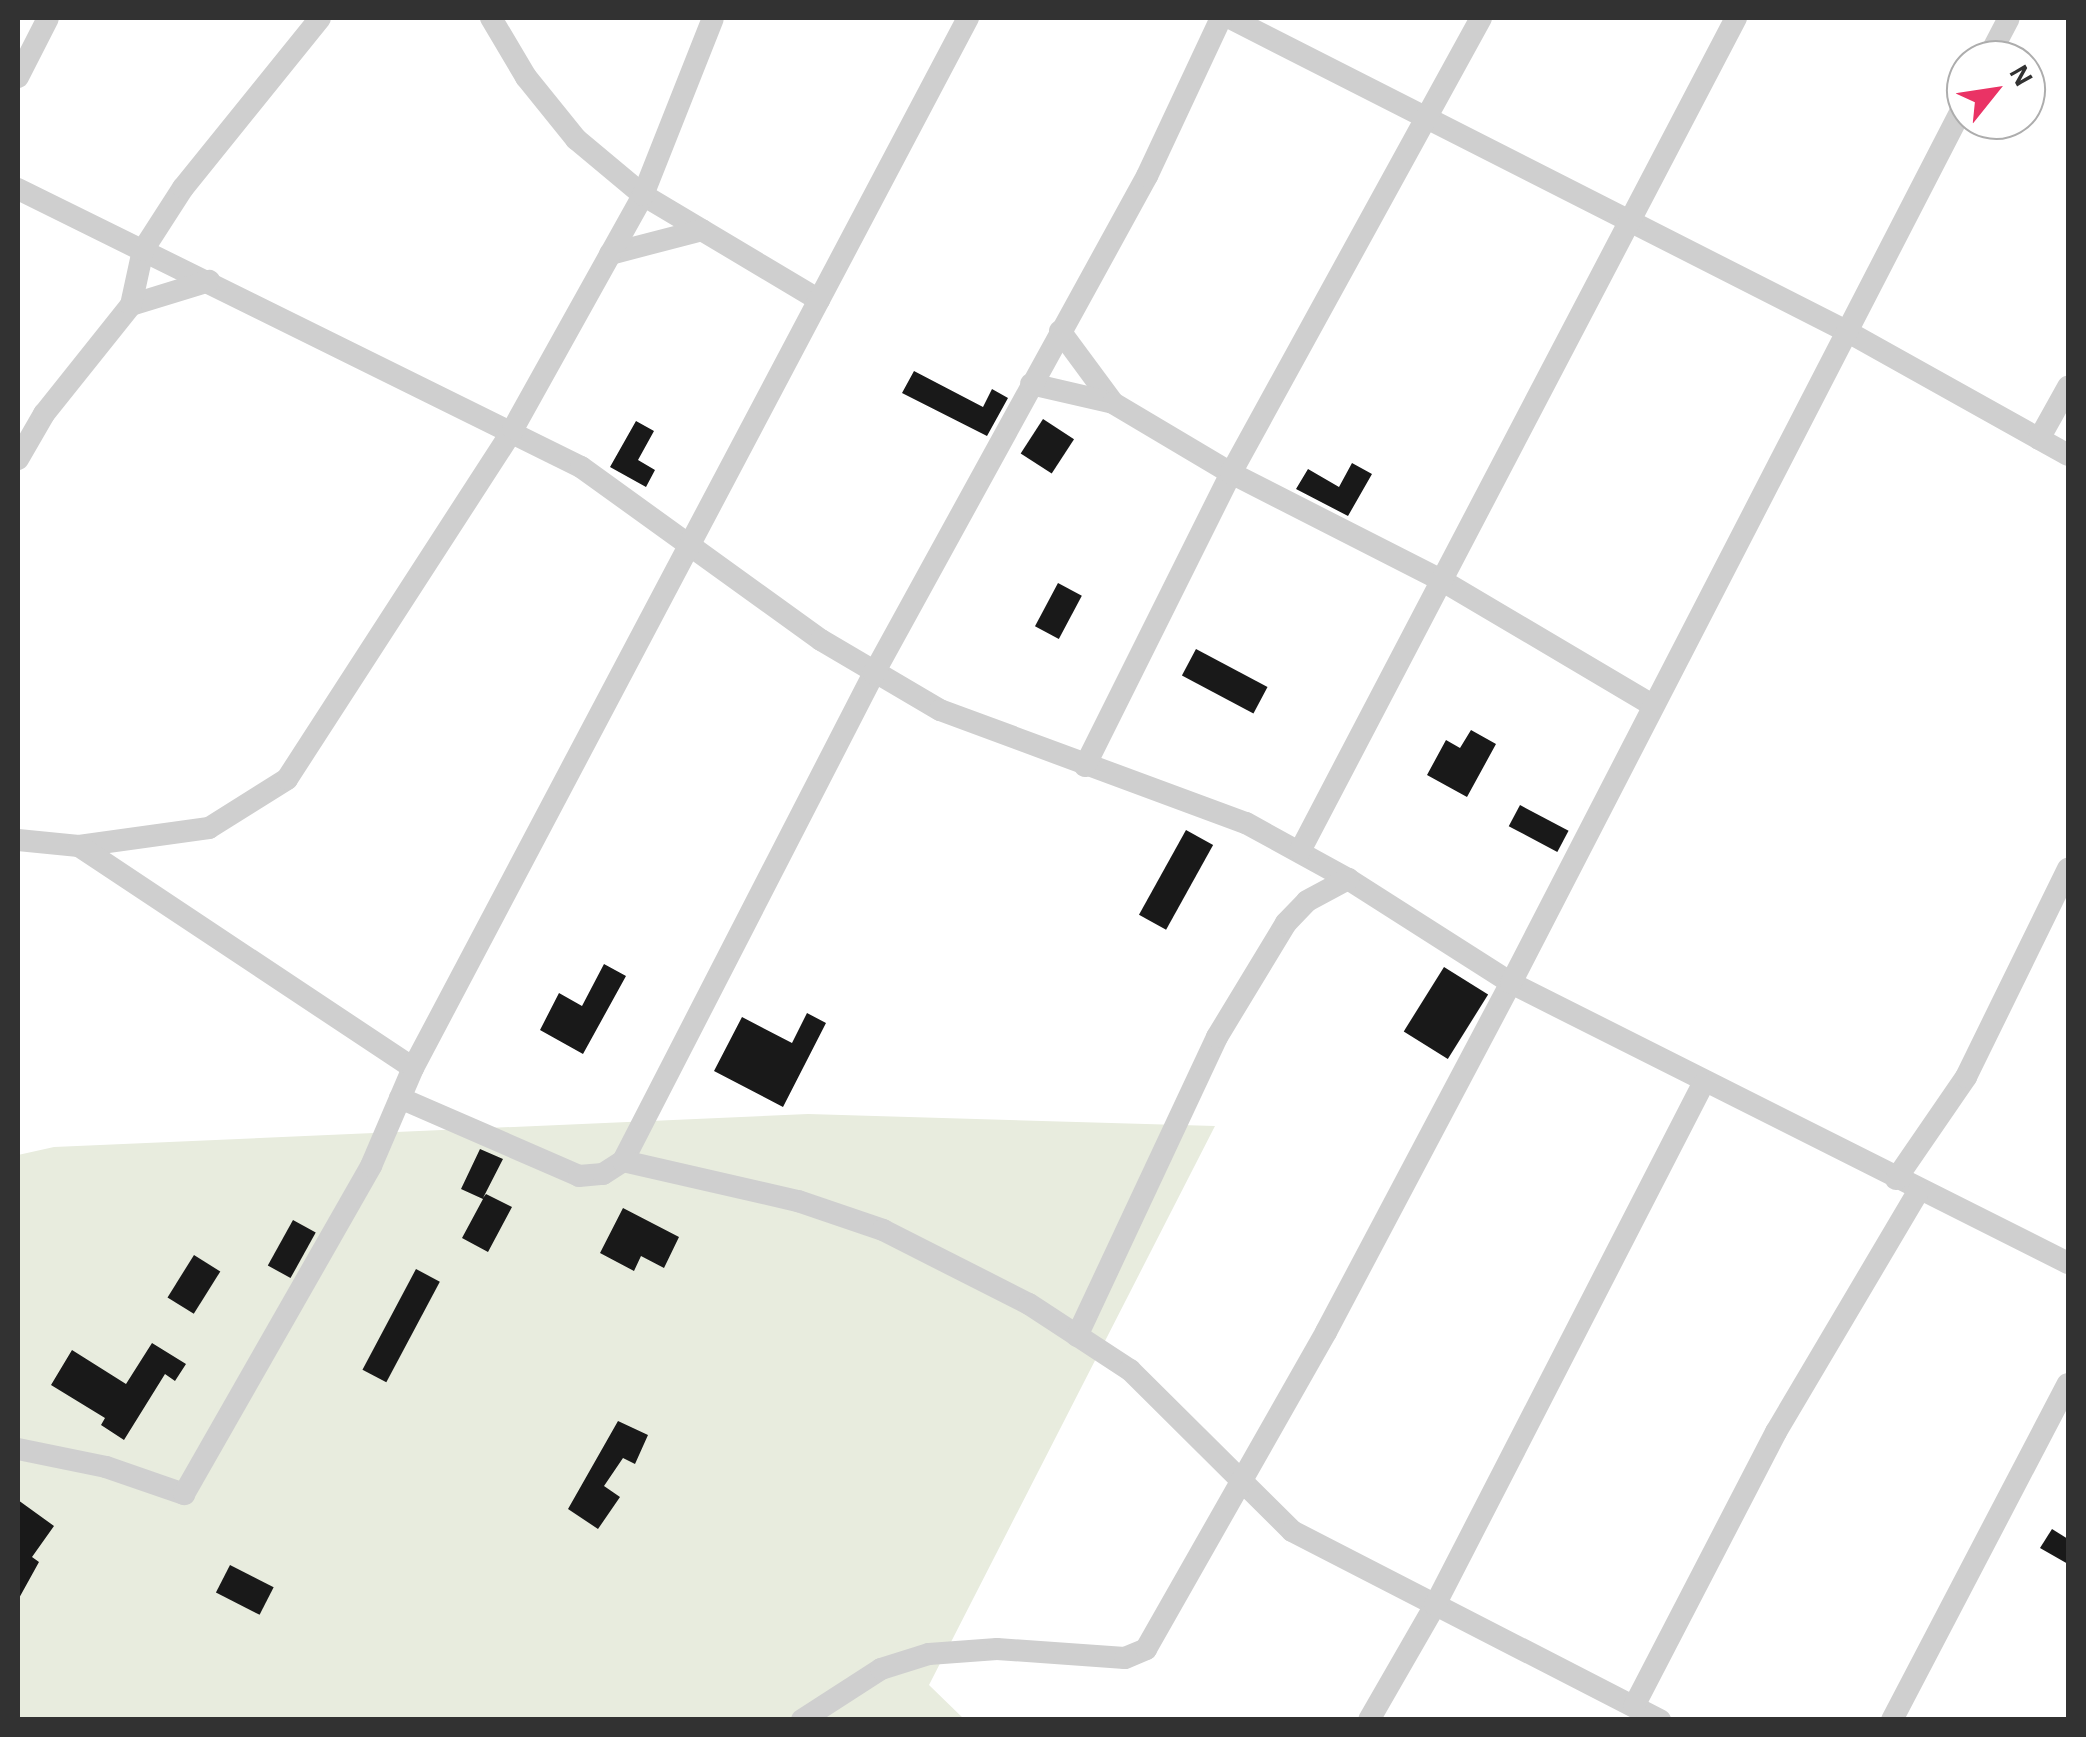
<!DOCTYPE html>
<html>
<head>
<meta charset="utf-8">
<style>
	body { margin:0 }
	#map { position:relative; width:2086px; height:1737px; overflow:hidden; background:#fff; font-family:"Alegreya Sans",sans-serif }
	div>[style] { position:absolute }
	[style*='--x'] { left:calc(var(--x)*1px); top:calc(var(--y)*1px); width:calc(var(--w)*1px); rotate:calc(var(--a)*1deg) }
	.green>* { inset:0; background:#e8ecde }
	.building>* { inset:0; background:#191919; transform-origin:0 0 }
	.minor>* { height:22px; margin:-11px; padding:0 11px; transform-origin:11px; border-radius:11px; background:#cfcfcf }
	span { translate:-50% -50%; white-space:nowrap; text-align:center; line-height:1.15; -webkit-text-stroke:10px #fff; paint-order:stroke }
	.frame { position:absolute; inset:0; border:20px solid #323232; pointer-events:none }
	.north { position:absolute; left:1946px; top:40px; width:100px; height:100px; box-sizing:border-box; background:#fff; border:2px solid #adadad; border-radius:50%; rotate:60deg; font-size:28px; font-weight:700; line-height:40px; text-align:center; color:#323232 }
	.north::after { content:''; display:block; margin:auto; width:35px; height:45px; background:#ea3365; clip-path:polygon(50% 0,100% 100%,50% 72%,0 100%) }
</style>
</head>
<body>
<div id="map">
	<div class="green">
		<i style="clip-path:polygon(808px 1114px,1215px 1126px,929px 1685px,965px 1720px,18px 1719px,18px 1155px,54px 1147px)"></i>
	</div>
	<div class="building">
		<i style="clip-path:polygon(914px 371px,983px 407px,992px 389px,1008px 398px,987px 436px,902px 393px)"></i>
		<i style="left:1043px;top:419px;width:37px;height:41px;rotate:33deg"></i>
		<i style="clip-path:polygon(636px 421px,654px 431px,638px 460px,655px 470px,646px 487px,610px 467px)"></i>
		<i style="clip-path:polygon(1352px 463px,1372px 474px,1348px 516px,1296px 489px,1308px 469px,1339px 487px)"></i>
		<i style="left:1058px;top:583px;width:27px;height:49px;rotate:28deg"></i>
		<i style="left:1196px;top:649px;width:81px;height:30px;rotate:28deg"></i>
		<i style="clip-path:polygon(1471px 730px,1496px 744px,1467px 797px,1427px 775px,1446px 740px,1460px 748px)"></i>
		<i style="left:1520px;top:805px;width:55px;height:24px;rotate:28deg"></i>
		<i style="left:1186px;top:830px;width:31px;height:97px;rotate:29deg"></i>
		<i style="clip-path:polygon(604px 964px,626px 976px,583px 1054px,540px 1030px,559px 993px,582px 1006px)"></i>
		<i style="left:1444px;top:967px;width:52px;height:76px;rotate:32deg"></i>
		<i style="clip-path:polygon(807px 1013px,826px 1023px,783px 1107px,714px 1071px,742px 1017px,792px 1043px)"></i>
		<i style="clip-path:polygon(480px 1149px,503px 1159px,483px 1198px,486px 1194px,512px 1207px,488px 1252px,462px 1238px,483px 1199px,461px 1189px)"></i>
		<i style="clip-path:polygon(623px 1208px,679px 1237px,664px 1268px,641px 1256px,634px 1271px,600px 1253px)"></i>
		<i style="left:293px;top:1220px;width:26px;height:52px;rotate:29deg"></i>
		<i style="left:194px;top:1255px;width:31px;height:50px;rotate:32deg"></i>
		<i style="left:416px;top:1269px;width:27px;height:114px;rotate:28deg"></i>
		<i style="clip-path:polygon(152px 1343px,186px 1364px,175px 1381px,165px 1374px,124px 1440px,101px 1425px,105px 1418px,51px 1385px,72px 1350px,126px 1384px)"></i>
		<i style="clip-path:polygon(618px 1421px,648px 1435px,635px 1464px,623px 1458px,604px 1486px,620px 1497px,598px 1529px,568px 1509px)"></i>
		<i style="clip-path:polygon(18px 1500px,54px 1526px,32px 1557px,39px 1562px,18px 1600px)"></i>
		<i style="clip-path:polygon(2052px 1529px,2068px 1539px,2068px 1564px,2040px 1548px)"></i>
		<i style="left:230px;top:1565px;width:49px;height:31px;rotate:27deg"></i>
	</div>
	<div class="minor">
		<i style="--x:491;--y:18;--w:69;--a:59.3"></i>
		<i style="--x:526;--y:77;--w:80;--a:51.1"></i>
		<i style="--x:576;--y:139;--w:87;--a:39.9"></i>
		<i style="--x:643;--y:195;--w:205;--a:30.8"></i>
		<i style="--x:1230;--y:18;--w:693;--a:26.93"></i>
		<i style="--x:1848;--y:332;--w:252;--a:29.2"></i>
		<i style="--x:1987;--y:60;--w:47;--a:-62.4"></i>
		<i style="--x:18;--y:77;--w:66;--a:-63"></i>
		<i style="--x:18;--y:189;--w:628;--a:26.28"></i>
		<i style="--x:581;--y:467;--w:296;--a:35.8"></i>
		<i style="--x:821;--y:640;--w:138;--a:30.5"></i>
		<i style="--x:940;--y:710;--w:326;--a:20.3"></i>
		<i style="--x:1246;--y:823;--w:116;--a:28.8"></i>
		<i style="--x:1348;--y:879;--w:193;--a:32.5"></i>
		<i style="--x:1511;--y:983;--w:623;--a:26.69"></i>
		<i style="--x:610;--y:254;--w:95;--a:-14.6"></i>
		<i style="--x:131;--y:305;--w:82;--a:-17.1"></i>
		<i style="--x:1060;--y:331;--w:89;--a:53.6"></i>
		<i style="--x:1031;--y:384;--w:84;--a:13"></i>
		<i style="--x:1113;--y:403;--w:137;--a:30.7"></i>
		<i style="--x:1231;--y:473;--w:236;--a:27"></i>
		<i style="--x:1441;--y:580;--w:245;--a:30.6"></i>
		<i style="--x:2039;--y:439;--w:60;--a:-60.9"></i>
		<i style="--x:18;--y:459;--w:52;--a:-60"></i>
		<i style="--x:44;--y:414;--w:139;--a:-51.4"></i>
		<i style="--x:131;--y:305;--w:56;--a:-77.7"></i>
		<i style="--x:143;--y:250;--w:74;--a:-57.2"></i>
		<i style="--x:183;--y:188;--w:218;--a:-51.1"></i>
		<i style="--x:1085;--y:766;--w:327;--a:-63.5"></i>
		<i style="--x:1231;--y:473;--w:519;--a:-61.21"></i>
		<i style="--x:18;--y:840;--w:61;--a:5.6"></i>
		<i style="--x:79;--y:846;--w:131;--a:-7.9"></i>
		<i style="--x:209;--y:828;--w:92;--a:-32.1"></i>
		<i style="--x:287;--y:779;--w:417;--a:-57.1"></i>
		<i style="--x:513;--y:429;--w:268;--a:-60.9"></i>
		<i style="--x:643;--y:195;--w:190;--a:-68.4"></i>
		<i style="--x:79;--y:846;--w:401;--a:33.6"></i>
		<i style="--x:1300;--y:851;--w:940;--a:-62.37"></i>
		<i style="--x:400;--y:1098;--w:195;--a:23.5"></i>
		<i style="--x:579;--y:1176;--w:24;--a:-5"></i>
		<i style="--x:603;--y:1174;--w:24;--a:-33"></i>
		<i style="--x:623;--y:1161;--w:549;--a:-62.78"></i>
		<i style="--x:874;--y:673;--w:567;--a:-61.22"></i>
		<i style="--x:1147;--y:176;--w:174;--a:-64.9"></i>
		<i style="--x:623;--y:1161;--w:180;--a:12.9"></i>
		<i style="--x:798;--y:1201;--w:90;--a:18.8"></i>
		<i style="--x:883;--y:1230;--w:164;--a:26.9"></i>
		<i style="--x:1029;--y:1304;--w:121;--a:33.2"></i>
		<i style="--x:1130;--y:1370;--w:228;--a:44.8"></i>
		<i style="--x:1292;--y:1531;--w:414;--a:27.2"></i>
		<i style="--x:1896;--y:1179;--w:124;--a:-55.5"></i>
		<i style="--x:1966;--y:1077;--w:232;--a:-63.9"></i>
		<i style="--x:1077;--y:1336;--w:330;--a:-64.9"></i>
		<i style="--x:1217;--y:1037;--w:133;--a:-58.8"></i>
		<i style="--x:1286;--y:923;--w:30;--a:-46"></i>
		<i style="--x:1307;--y:901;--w:47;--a:-28.2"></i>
		<i style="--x:18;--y:1449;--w:90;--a:11.6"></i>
		<i style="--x:106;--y:1467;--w:83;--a:19.1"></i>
		<i style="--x:184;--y:1494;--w:378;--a:-60.3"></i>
		<i style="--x:371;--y:1166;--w:107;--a:-66.8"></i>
		<i style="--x:413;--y:1068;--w:1188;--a:-62.14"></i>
		<i style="--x:1634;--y:1706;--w:309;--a:-62.6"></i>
		<i style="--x:1776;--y:1432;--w:281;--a:-59.4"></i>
		<i style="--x:802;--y:1720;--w:94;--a:-32.8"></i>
		<i style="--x:881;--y:1669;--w:50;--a:-17.4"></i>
		<i style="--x:929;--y:1654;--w:68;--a:-4.2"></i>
		<i style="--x:997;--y:1649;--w:128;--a:4"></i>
		<i style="--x:1125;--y:1658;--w:23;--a:-23"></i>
		<i style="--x:1146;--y:1649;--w:365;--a:-60.4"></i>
		<i style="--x:1326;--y:1332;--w:395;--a:-62.1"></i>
		<i style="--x:1511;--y:983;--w:992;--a:-62.71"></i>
		<i style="--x:1369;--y:1720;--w:133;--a:-60.1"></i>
		<i style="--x:1435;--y:1605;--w:586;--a:-62.78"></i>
		<i style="--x:1892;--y:1720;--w:379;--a:-62.4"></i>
	</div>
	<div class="frame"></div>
	<div class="north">N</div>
</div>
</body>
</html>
